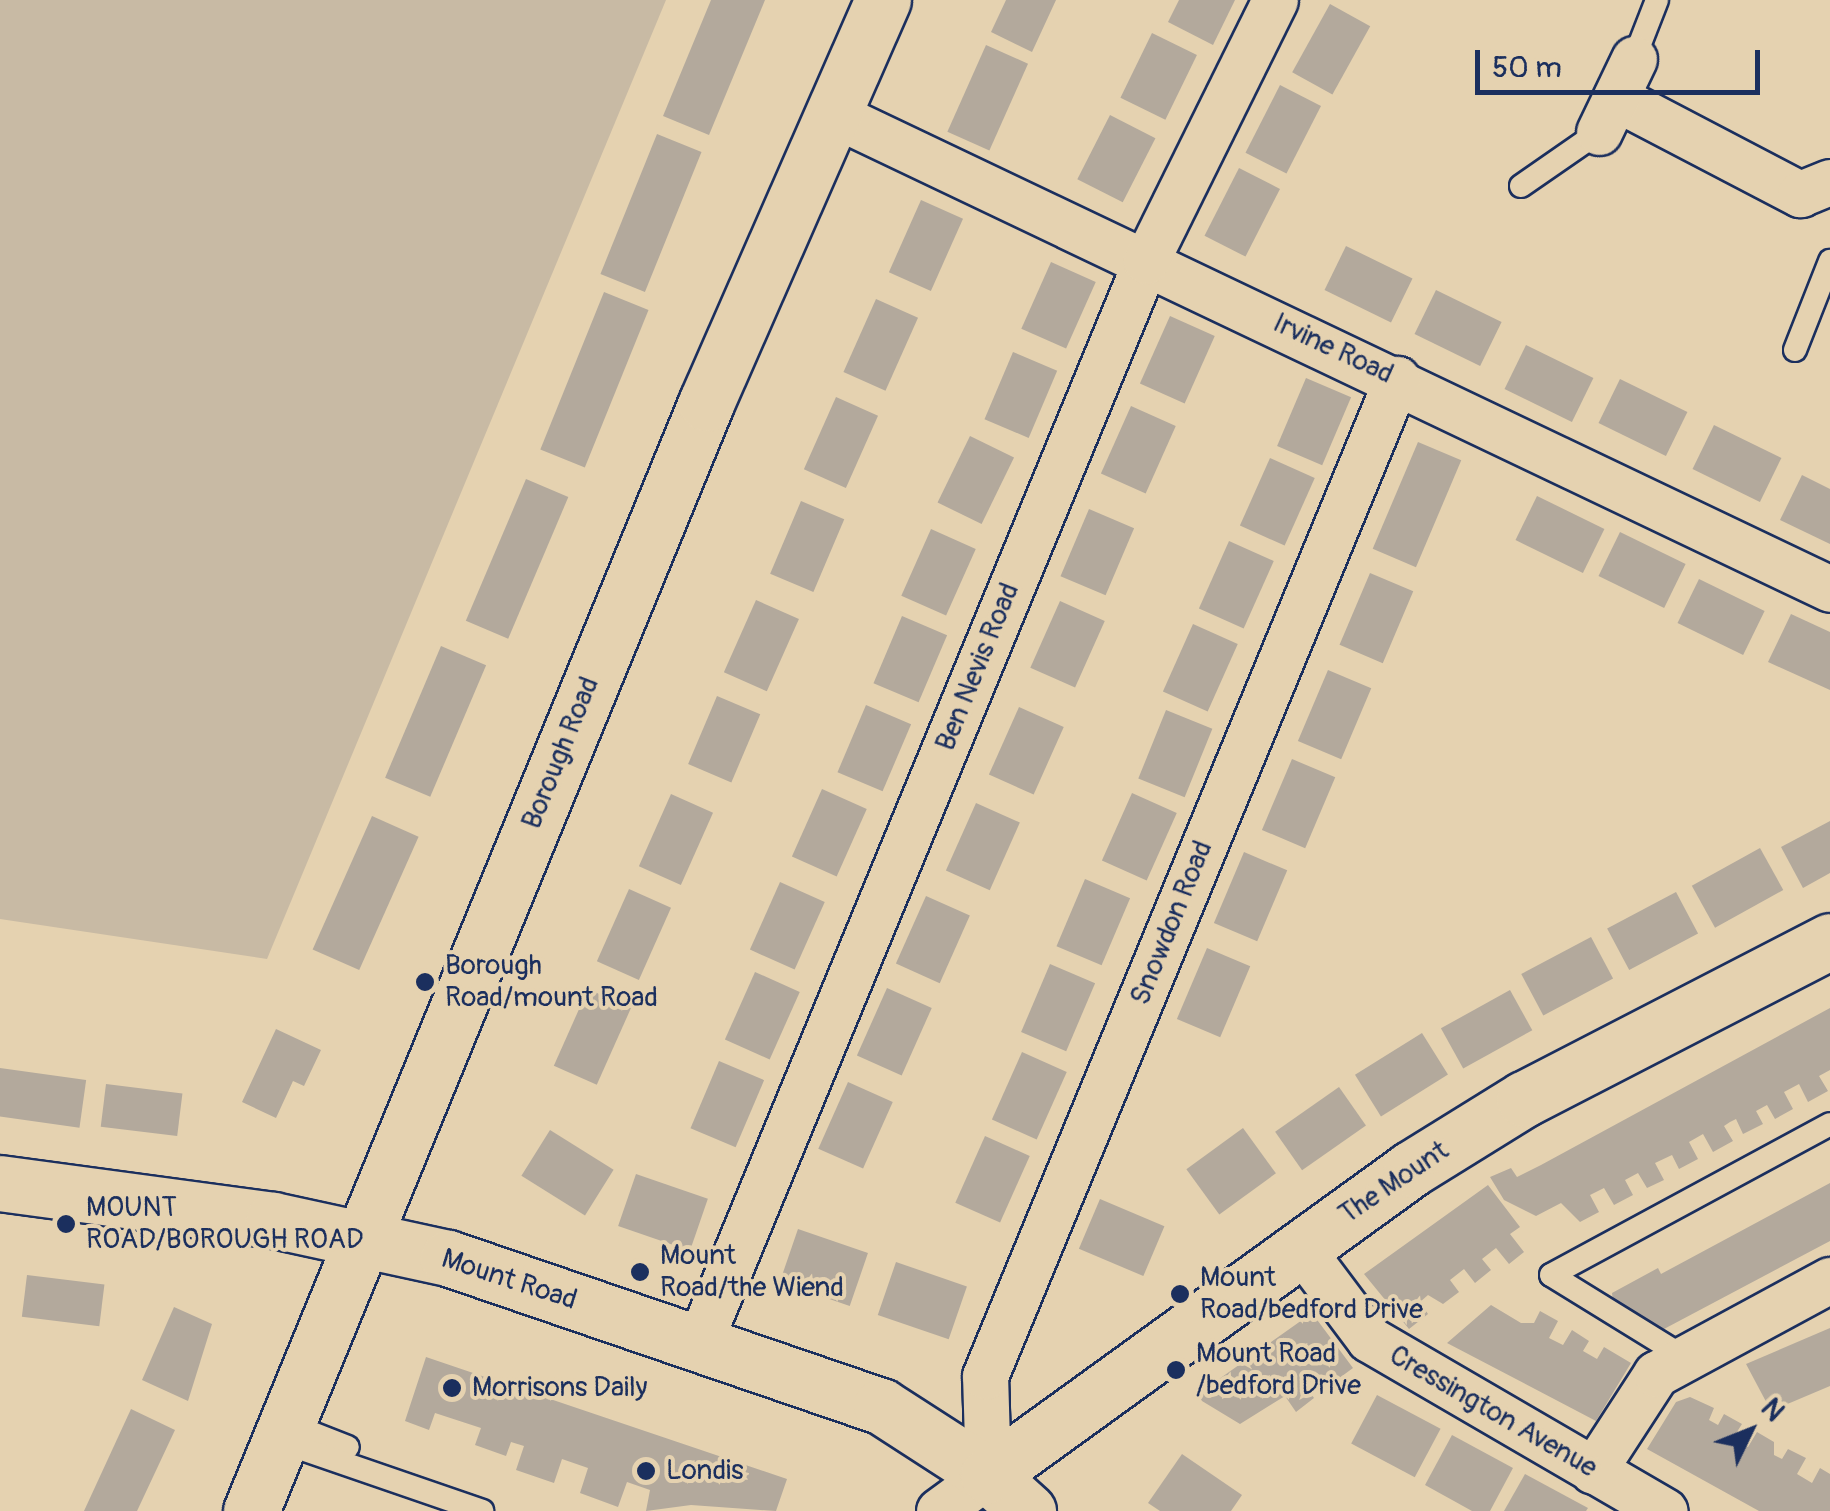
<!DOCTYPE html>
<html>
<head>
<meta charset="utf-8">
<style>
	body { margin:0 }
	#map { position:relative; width:1830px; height:1511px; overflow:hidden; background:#e5d2b0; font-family:Pangolin,sans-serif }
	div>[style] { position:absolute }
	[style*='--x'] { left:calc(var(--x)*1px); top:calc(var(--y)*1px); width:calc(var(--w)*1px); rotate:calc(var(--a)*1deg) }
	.green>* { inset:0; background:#c8baa4 }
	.building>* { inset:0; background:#b3a99c; transform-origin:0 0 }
	.roads { filter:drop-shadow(2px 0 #1b2f5e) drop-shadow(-2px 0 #1b2f5e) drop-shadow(0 2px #1b2f5e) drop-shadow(0 -2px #1b2f5e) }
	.service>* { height:22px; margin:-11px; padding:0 11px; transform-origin:11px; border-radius:11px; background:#e5d2b0 }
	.minor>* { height:45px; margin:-22.5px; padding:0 22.5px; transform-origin:22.5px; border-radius:22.5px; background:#e5d2b0 }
	.tertiary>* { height:55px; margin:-27.5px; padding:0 27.5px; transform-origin:27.5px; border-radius:27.5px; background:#e5d2b0 }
	.dots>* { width:28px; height:28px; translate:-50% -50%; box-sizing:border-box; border:5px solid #e5d2b0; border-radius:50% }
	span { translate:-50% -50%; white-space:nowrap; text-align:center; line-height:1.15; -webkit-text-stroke:8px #e5d2b0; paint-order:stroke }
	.street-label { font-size:28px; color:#1b2f5e }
	.poi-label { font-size:28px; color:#1b2f5e }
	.left { translate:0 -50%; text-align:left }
	.north { position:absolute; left:1700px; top:1381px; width:100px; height:100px; -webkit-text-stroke:8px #e5d2b0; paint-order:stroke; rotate:47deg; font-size:28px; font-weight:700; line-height:40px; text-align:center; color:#1b2f5e }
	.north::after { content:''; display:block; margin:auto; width:35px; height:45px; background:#1b2f5e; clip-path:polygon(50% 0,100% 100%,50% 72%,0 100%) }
	.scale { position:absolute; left:1475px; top:50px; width:285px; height:45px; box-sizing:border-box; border:5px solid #1b2f5e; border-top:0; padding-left:12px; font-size:30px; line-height:35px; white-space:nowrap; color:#1b2f5e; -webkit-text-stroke:8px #e5d2b0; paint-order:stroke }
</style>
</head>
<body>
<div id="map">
	<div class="green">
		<i style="clip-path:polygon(0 0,666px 0,267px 959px,0 919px)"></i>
	</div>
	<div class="building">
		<i style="clip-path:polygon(711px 0,765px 0,709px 135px,663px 116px)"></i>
		<i style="clip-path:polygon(1006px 0,1056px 0,1032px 52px,991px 32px)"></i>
		<i style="clip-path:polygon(1179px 0,1235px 0,1213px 45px,1168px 22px)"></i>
		<i style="left:1330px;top:4px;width:46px;height:78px;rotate:29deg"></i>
		<i style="left:1152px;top:33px;width:50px;height:72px;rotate:26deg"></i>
		<i style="left:986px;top:45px;width:46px;height:95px;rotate:24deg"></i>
		<i style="left:1280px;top:85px;width:46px;height:76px;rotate:27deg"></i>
		<i style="left:1110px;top:115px;width:51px;height:72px;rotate:27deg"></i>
		<i style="left:657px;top:134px;width:48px;height:151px;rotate:22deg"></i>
		<i style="left:1239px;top:168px;width:46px;height:76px;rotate:27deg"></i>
		<i style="left:921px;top:200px;width:46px;height:79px;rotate:24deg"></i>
		<i style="left:1346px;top:246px;width:74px;height:49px;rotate:26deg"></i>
		<i style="left:1051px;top:262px;width:49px;height:73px;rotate:24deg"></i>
		<i style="left:1436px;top:290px;width:73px;height:49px;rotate:26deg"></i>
		<i style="left:604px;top:292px;width:48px;height:170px;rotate:22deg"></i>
		<i style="left:876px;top:299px;width:46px;height:80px;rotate:24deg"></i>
		<i style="left:1170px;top:316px;width:49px;height:74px;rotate:24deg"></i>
		<i style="left:1526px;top:345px;width:75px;height:49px;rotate:26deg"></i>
		<i style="left:1013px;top:352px;width:48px;height:73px;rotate:23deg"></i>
		<i style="left:1306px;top:378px;width:49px;height:74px;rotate:23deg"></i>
		<i style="left:1620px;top:379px;width:75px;height:49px;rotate:26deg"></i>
		<i style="left:836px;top:397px;width:46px;height:79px;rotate:24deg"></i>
		<i style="left:1131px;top:406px;width:49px;height:74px;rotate:24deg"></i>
		<i style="left:1714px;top:425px;width:75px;height:49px;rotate:26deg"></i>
		<i style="left:970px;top:436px;width:49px;height:74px;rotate:26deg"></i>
		<i style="left:1418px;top:442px;width:47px;height:116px;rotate:23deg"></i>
		<i style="left:1270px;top:458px;width:49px;height:74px;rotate:24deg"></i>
		<i style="clip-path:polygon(1802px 475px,1830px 489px,1830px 544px,1780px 520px)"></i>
		<i style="left:526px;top:479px;width:46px;height:154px;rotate:23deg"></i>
		<i style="left:1537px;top:496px;width:75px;height:49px;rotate:26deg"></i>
		<i style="left:801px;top:501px;width:47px;height:79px;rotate:23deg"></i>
		<i style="left:1089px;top:509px;width:49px;height:73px;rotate:23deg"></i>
		<i style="left:931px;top:529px;width:49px;height:73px;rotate:24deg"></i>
		<i style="left:1620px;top:532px;width:73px;height:49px;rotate:26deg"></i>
		<i style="left:1229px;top:541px;width:49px;height:74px;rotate:24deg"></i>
		<i style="left:1370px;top:573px;width:47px;height:78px;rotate:23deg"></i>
		<i style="left:1699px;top:579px;width:73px;height:49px;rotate:26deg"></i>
		<i style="left:756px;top:600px;width:47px;height:79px;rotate:24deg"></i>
		<i style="left:1060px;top:601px;width:49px;height:73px;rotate:24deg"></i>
		<i style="clip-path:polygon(1791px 614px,1830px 632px,1830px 690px,1768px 662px)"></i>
		<i style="left:902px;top:616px;width:49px;height:73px;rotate:23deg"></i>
		<i style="left:1193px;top:624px;width:49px;height:74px;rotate:24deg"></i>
		<i style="left:441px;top:646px;width:49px;height:143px;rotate:23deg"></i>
		<i style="left:1328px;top:670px;width:47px;height:77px;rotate:23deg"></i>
		<i style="left:717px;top:696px;width:47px;height:74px;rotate:23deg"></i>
		<i style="left:866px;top:705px;width:49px;height:73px;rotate:23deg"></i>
		<i style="left:1019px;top:707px;width:49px;height:74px;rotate:24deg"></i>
		<i style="left:1166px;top:710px;width:50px;height:74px;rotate:22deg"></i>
		<i style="left:1292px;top:759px;width:47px;height:77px;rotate:23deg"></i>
		<i style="left:822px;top:789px;width:49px;height:74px;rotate:24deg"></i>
		<i style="left:1132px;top:793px;width:49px;height:74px;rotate:24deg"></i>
		<i style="left:671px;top:794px;width:46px;height:79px;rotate:24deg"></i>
		<i style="left:976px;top:803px;width:48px;height:74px;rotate:24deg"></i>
		<i style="left:372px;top:816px;width:51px;height:146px;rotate:24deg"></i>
		<i style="clip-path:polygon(1830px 821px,1830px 873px,1803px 888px,1781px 847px)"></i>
		<i style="left:1760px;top:848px;width:48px;height:78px;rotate:61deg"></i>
		<i style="left:1244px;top:852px;width:47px;height:77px;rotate:23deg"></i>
		<i style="left:1085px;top:879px;width:49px;height:73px;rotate:23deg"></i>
		<i style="left:780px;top:882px;width:49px;height:74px;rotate:24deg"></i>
		<i style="left:629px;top:889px;width:46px;height:79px;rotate:24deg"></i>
		<i style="left:1676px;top:892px;width:47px;height:78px;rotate:62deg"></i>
		<i style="left:926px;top:896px;width:48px;height:74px;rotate:24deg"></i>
		<i style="left:1591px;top:937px;width:47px;height:79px;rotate:62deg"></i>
		<i style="left:1207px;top:948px;width:47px;height:77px;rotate:23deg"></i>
		<i style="left:1050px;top:964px;width:49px;height:74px;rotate:23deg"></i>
		<i style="left:755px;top:972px;width:49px;height:74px;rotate:24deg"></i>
		<i style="left:887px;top:988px;width:49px;height:74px;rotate:24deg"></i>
		<i style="left:588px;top:989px;width:47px;height:84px;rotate:24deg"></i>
		<i style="left:1510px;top:990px;width:46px;height:79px;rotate:61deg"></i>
		<i style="clip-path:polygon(1830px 1008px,1830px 1070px,1819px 1076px,1828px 1091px,1808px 1102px,1799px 1084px,1784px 1092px,1793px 1109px,1775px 1119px,1767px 1105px,1756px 1111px,1763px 1124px,1743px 1134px,1736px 1119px,1730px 1122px,1724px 1126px,1733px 1141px,1713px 1152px,1703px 1134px,1689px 1142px,1698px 1159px,1679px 1169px,1672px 1155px,1655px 1163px,1664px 1180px,1647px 1188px,1638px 1173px,1625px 1180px,1633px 1195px,1614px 1205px,1604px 1188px,1590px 1195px,1599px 1212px,1580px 1222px,1561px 1203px,1536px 1216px,1504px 1200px,1490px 1177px,1511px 1168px,1517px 1177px,1541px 1165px)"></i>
		<i style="clip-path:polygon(276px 1029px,321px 1050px,304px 1086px,293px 1081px,276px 1118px,242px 1102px)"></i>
		<i style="left:1422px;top:1033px;width:49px;height:79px;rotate:58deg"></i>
		<i style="left:1022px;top:1052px;width:49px;height:74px;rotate:24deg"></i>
		<i style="left:719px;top:1061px;width:49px;height:73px;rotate:23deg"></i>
		<i style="left:0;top:1068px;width:87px;height:48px;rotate:8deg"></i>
		<i style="left:848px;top:1082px;width:49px;height:73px;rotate:24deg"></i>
		<i style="left:106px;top:1084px;width:77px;height:43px;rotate:7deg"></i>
		<i style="left:1339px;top:1087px;width:47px;height:78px;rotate:55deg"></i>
		<i style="left:1243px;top:1128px;width:56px;height:70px;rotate:54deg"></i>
		<i style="left:550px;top:1130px;width:75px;height:54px;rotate:32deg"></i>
		<i style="left:985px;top:1136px;width:49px;height:73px;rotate:24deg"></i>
		<i style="left:636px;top:1174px;width:76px;height:55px;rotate:19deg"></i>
		<i style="clip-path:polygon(1830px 1183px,1830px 1241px,1664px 1329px,1613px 1302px,1612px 1293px,1658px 1268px,1661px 1274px)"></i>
		<i style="clip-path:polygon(1488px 1185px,1520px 1227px,1510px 1234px,1524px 1252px,1509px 1264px,1496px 1248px,1482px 1259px,1491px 1270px,1475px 1283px,1464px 1269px,1450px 1280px,1459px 1292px,1443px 1304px,1428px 1295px,1420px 1302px,1428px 1314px,1409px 1329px,1364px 1274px)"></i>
		<i style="left:1100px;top:1199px;width:70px;height:54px;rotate:23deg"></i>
		<i style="left:798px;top:1229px;width:74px;height:56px;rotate:19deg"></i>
		<i style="left:896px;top:1262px;width:75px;height:56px;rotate:19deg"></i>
		<i style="left:27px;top:1275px;width:78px;height:42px;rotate:7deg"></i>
		<i style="clip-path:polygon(1491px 1305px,1521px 1323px,1534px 1323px,1540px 1311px,1558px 1321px,1549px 1338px,1563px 1345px,1572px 1330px,1589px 1341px,1583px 1351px,1597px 1359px,1604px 1347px,1631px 1363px,1596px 1421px,1447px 1343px)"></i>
		<i style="clip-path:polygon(174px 1307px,212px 1324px,188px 1401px,142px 1380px)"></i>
		<i style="clip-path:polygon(1312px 1313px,1353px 1368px,1327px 1387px,1318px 1376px,1305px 1385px,1314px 1398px,1296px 1412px,1285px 1396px,1240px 1424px,1202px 1401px,1198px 1394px)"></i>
		<i style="clip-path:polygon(1830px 1328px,1830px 1386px,1771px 1411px,1746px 1364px)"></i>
		<i style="clip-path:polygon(426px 1357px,787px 1479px,776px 1511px,691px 1505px,646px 1511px,650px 1490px,627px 1482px,618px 1507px,580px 1493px,588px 1468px,562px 1459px,554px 1483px,516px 1470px,524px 1446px,511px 1442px,506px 1456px,475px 1445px,481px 1428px,435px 1413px,429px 1430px,405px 1421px)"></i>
		<i style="left:1377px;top:1395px;width:72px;height:55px;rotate:28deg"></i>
		<i style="clip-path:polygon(1690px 1397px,1714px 1408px,1709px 1420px,1718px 1425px,1724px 1414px,1742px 1424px,1733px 1438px,1748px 1447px,1757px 1432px,1774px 1442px,1774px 1455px,1782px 1459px,1788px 1449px,1806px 1458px,1797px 1474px,1812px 1483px,1820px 1468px,1830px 1474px,1830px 1511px,1759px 1511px,1647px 1449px,1676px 1402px)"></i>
		<i style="clip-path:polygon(131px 1409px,175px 1430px,137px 1511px,84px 1511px)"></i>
		<i style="clip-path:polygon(1452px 1435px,1513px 1468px,1490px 1511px,1472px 1511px,1425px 1485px)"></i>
		<i style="clip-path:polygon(1182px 1454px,1242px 1495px,1231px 1511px,1160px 1511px,1148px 1503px)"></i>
		<i style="clip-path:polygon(1525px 1474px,1588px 1508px,1586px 1511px,1504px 1511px)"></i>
	</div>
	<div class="roads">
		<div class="service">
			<i style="--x:1634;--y:59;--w:63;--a:-68.7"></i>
			<i style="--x:1521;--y:186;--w:95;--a:-34.7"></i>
			<i style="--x:1795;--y:350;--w:96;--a:-68.5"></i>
			<i style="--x:1684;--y:1357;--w:156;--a:-148.3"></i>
			<i style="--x:1551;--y:1275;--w:317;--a:-28.4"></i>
			<i style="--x:289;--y:1424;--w:63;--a:21.3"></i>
			<i style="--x:282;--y:1442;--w:212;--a:19"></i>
		</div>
		<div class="minor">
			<i style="--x:1616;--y:98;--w:208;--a:27.6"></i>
			<i style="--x:1800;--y:194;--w:32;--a:-22"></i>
			<i style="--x:833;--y:114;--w:1104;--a:25.47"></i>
			<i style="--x:1599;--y:132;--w:81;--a:-64.4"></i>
			<i style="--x:1300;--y:1247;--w:115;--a:53.1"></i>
			<i style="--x:1369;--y:1339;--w:342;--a:30.2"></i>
			<i style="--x:699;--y:1343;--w:1171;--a:-67.55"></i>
			<i style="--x:1146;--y:261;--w:291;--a:-63.7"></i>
			<i style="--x:1593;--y:1471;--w:116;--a:-57"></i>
			<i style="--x:1656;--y:1374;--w:198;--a:-28.4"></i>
			<i style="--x:939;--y:1511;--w:61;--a:-36.3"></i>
			<i style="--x:988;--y:1475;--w:99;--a:-91.7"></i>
			<i style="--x:985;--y:1376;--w:1079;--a:-67.55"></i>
		</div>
		<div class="tertiary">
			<i style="--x:0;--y:1183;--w:275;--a:7.7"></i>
			<i style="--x:273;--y:1220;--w:179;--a:12.3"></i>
			<i style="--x:448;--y:1258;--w:458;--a:18.9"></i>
			<i style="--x:881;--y:1406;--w:127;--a:32.8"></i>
			<i style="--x:988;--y:1475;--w:54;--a:42"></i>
			<i style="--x:988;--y:1475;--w:522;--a:-35.88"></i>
			<i style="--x:1411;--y:1169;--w:133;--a:-31.8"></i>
			<i style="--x:1524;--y:1099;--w:344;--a:-27.3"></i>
			<i style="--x:251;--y:1511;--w:1198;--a:-67.67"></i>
			<i style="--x:706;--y:403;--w:440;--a:-66.3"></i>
		</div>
	</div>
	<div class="dots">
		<i style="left:425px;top:982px;background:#1b2f5e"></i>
		<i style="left:66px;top:1224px;background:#1b2f5e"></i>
		<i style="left:640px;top:1272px;background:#1b2f5e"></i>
		<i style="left:1180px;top:1294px;background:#1b2f5e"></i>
		<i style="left:1176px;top:1370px;background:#1b2f5e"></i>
		<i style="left:452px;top:1388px;background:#1b2f5e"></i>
		<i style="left:646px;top:1471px;background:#1b2f5e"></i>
	</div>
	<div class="street-label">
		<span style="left:1333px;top:349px;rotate:25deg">Irvine Road</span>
		<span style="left:978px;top:667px;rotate:-68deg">Ben Nevis Road</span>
		<span style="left:561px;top:753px;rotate:-68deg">Borough Road</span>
		<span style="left:1172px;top:923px;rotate:-68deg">Snowdon Road</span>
		<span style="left:1394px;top:1183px;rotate:-34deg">The Mount</span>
		<span style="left:509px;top:1280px;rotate:18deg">Mount Road</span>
		<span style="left:1493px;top:1412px;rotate:30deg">Cressington Avenue</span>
	</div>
	<div class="poi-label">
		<span class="left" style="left:445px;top:982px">Borough<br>Road/mount Road</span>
		<span class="left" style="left:86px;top:1224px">MOUNT<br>ROAD/BOROUGH ROAD</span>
		<span class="left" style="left:660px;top:1272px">Mount<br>Road/the Wiend</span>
		<span class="left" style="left:1200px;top:1294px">Mount<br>Road/bedford Drive</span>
		<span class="left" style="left:1196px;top:1370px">Mount Road<br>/bedford Drive</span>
		<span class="left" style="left:472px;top:1388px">Morrisons Daily</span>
		<span class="left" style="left:666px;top:1471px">Londis</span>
	</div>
	<div class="north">N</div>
	<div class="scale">50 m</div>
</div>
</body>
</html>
